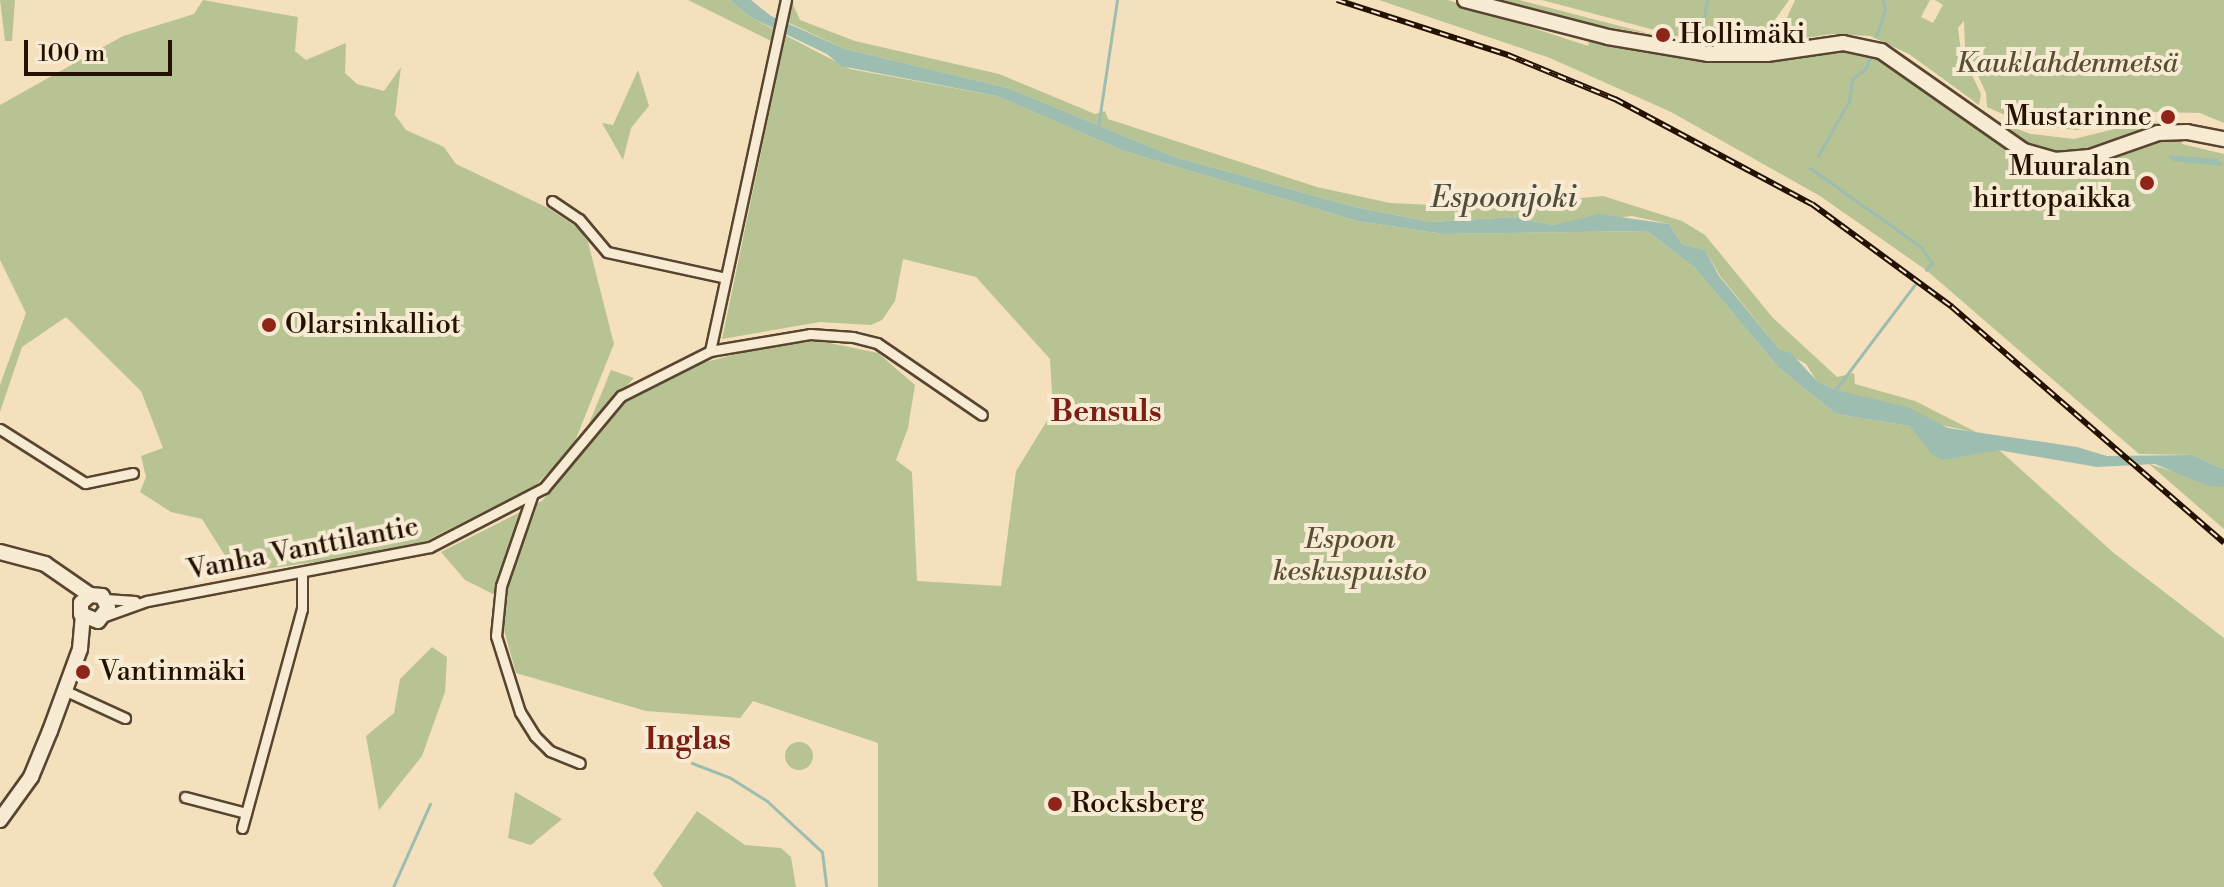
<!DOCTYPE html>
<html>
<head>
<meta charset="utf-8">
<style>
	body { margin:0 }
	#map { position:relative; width:2224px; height:887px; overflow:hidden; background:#f4e0bd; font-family:"Libre Bodoni",serif }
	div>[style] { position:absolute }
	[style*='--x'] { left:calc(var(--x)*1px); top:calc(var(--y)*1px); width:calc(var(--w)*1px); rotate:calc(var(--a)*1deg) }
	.green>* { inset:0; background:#b8c393 }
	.round { border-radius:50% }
	.water>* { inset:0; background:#9cbdaf }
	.stream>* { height:3px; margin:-1.5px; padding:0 1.5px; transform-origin:1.5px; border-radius:1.5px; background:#9cbdaf }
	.roads { filter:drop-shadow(2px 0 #59452f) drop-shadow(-2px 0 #59452f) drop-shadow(0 2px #59452f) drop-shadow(0 -2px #59452f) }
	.street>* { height:9px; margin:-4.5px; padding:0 4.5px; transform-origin:4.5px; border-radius:4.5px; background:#f8ebd4 }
	.secondary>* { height:14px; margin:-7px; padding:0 7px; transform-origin:7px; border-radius:7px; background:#f8ebd4 }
	.rail>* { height:6px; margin-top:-3px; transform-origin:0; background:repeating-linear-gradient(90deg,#f8ebd4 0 9px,#251100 0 18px); box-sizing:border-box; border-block:2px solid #251100 }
	.dots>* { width:22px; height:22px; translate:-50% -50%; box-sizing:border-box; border:4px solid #f8ebd4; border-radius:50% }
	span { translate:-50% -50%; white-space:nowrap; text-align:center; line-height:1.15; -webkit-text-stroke:8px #f8ebd4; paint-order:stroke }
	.poi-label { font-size:28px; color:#251100 }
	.left { translate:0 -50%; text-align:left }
	.right { translate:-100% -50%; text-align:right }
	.park-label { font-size:28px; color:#584f33; font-style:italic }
	.street-label { font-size:28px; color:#251100 }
	.water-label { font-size:30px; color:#4f4d3d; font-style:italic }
	.neighbourhood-label { font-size:30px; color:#7a1f14; font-weight:700 }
	.scale { position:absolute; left:24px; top:40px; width:148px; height:36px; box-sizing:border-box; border:4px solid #251100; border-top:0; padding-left:10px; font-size:24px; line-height:28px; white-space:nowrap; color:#251100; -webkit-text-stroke:6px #f8ebd4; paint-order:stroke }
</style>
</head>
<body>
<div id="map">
	<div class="green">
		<i style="clip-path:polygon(0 0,15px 0,12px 41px,5px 41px)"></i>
		<i style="clip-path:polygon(203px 0,298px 17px,295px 51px,306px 60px,346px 43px,345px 73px,357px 84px,384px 91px,401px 67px,395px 115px,406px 130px,444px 147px,456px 164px,548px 208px,578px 228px,588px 242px,614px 344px,573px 446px,536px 485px,410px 549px,236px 573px,202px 519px,171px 512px,140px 492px,146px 477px,141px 456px,163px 448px,141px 391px,66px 317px,22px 347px,0 412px,0 385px,26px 313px,0 260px,0 105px,123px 36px,194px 14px)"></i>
		<i style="clip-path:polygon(688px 0,730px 0,750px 17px,850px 69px,997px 96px,1124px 151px,1357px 221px,1443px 234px,1647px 231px,1695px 268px,1780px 369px,1836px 414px,1910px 426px,1945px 460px,1998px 449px,2115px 554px,2224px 638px,2224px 887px,878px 887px,878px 743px,753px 701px,740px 718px,646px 711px,516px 673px,501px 619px,503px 599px,465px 580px,441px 552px,542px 501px,627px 401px,659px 382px,698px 364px,768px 346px,820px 341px,878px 353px,915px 385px,908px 428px,896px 460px,912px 472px,917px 581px,1001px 586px,1016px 471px,1053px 411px,1050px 359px,976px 277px,903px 259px,895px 301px,882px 320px,871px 325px,820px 322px,722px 339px,783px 47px)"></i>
		<i style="clip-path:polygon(791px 0,800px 20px,855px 41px,999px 74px,1095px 114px,1105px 111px,1108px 119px,1317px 187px,1390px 203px,1435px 205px,1445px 211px,1603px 196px,1682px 221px,1705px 235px,1773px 318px,1837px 377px,1854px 373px,1855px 384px,1915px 401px,1978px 433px,1932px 423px,1916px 412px,1841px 393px,1816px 380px,1806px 364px,1780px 350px,1720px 276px,1705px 250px,1682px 244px,1669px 224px,1632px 216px,1554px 225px,1513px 217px,1431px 222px,1355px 207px,1175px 157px,1008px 88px,845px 49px,785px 21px)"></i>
		<i style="clip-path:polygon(1379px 0,1448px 0,1588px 46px,1589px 42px,1618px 42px,1659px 51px,1834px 49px,1871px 54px,1895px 65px,2038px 167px,2068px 171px,2157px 137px,2182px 137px,2182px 144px,2224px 154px,2224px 469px,2192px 455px,2139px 454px,1926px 270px,1820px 196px,1671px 112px,1550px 58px)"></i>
		<i style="clip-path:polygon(1485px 0,1519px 0,1651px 34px,1550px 18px)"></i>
		<i style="clip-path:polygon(1542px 0,1789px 0,1768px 30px,1722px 31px,1725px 36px,1763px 38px,1762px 43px,1742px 46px,1707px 44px)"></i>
		<i style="clip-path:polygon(1795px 0,1930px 0,1921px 17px,1933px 23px,1943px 5px,1935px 0,2224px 0,2224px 123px,2200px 113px,2155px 112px,2077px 130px,2023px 123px,1987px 107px,1986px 93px,1965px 47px,1964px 21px,1958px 28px,1961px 52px,1981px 94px,1979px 105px,1909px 54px,1870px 36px,1832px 34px,1776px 42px)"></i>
		<i style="clip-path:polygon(638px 70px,649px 106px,631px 128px,623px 160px,602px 123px,613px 125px)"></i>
		<i style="clip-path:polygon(1992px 120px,2031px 134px,2074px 139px,2143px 122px,2161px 123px,2090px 150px,2046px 154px)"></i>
		<i style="clip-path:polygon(611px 370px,634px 378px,588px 426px)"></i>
		<i style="clip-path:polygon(2149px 464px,2224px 487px,2224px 529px)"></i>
		<i style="clip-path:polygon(432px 647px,447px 657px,445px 692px,422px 756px,379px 810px,366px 736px,394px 713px,400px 679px)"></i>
		<i class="round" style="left:785px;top:742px;width:28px;height:28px"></i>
		<i style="clip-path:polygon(515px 792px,562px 819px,531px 845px,508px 838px)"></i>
		<i style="clip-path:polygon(697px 811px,745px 845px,781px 848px,791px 857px,796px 887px,663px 887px,653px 874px)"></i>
	</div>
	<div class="water">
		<i style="clip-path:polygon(730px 0,751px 0,771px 16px,845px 49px,1008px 88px,1175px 157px,1355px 207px,1431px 222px,1513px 217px,1554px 225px,1599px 214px,1669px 224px,1682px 244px,1705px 250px,1719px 276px,1780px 350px,1791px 353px,1816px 380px,1835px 390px,1908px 407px,1948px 428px,2077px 447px,2107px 456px,2192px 455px,2224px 469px,2224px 487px,2208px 486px,2155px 464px,2097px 467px,1998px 450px,1945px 460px,1933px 456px,1910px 426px,1836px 414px,1780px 369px,1695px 268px,1647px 231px,1443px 234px,1357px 221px,1124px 151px,997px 96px,841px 66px,827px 54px,750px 17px)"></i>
		<i style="clip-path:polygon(2167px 155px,2218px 159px,2223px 166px,2173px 161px)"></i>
	</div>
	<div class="stream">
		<i style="--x:1701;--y:36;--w:36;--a:-81"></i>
		<i style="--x:1876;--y:36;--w:28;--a:-71"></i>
		<i style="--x:1885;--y:10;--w:10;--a:-101"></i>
		<i style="--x:1098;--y:127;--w:128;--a:-81.5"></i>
		<i style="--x:1818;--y:156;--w:63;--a:-60.6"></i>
		<i style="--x:1849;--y:101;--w:22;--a:-82"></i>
		<i style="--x:1852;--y:79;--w:18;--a:-38"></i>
		<i style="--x:1866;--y:68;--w:15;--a:-70"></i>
		<i style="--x:1810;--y:168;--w:136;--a:35.4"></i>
		<i style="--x:1921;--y:247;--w:19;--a:55"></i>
		<i style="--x:1932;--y:263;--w:9;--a:131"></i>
		<i style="--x:1833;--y:393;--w:136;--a:-53"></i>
		<i style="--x:692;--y:763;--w:40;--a:21"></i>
		<i style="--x:729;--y:777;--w:45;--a:32.3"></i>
		<i style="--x:767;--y:801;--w:75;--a:42.8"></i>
		<i style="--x:822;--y:852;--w:35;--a:83"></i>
		<i style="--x:393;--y:887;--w:91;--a:-66"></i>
	</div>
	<div class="roads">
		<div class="street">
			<i style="--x:552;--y:201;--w:32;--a:34"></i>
			<i style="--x:579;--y:219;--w:43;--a:49.7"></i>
			<i style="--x:607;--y:252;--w:118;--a:12.3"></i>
			<i style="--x:710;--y:351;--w:359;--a:-77.8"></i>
			<i style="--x:0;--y:429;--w:101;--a:32.4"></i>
			<i style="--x:85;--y:483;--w:49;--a:-11.8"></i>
			<i style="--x:532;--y:496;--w:95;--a:109"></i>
			<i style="--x:501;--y:586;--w:50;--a:95.7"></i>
			<i style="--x:496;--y:636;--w:80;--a:72.5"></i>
			<i style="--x:520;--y:712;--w:28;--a:58"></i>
			<i style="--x:535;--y:736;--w:21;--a:45"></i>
			<i style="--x:550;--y:751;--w:32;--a:22"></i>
			<i style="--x:105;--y:599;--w:30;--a:4"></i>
			<i style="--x:105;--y:616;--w:45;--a:-19.7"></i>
			<i style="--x:147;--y:601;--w:288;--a:-10.8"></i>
			<i style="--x:430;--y:547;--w:128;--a:-27.4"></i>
			<i style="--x:544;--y:488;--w:120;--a:-50.1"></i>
			<i style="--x:621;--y:396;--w:100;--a:-26.8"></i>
			<i style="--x:710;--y:351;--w:101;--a:-9.6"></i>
			<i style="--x:810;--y:334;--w:43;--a:4"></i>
			<i style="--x:853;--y:337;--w:25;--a:14"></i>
			<i style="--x:877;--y:343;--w:127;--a:34.4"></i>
			<i style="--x:66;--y:691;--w:65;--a:24.6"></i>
			<i style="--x:185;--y:797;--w:63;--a:14.7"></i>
			<i style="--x:242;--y:828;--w:227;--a:-74.7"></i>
			<i style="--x:302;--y:609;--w:36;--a:-90"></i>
		</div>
		<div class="secondary">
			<i style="--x:1465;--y:0;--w:148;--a:14.5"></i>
			<i style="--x:1608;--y:37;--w:101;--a:9.6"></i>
			<i style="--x:1708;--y:54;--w:59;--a:0"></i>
			<i style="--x:1767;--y:54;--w:77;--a:-8.2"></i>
			<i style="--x:1843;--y:43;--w:39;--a:12"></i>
			<i style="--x:1881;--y:51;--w:174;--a:35"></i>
			<i style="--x:2024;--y:151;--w:32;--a:16"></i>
			<i style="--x:2055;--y:160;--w:35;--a:-5"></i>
			<i style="--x:2090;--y:157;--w:72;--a:-19.4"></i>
			<i style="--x:2158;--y:133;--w:29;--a:-2"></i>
			<i style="--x:2187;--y:132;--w:38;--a:11"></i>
			<i style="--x:0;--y:552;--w:47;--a:14.9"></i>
			<i style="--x:45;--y:564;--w:55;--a:34.6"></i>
			<i style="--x:90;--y:595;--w:12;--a:5"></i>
			<i style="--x:102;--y:596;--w:13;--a:63"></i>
			<i style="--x:108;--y:608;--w:16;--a:128"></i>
			<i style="--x:98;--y:621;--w:18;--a:-158"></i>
			<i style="--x:81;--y:614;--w:11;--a:-90"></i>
			<i style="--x:81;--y:603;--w:12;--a:-42"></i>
			<i style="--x:0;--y:820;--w:53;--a:-54.2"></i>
			<i style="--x:31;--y:777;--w:50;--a:-67.6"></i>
			<i style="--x:50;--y:731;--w:87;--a:-69.9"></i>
			<i style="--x:80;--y:649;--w:32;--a:-85"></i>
		</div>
	</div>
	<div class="rail">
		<i style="--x:1337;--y:0;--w:180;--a:17.8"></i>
		<i style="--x:1508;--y:55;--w:116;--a:22.4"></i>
		<i style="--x:1615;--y:99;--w:223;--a:28.1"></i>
		<i style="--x:1812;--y:204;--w:174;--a:36.3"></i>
		<i style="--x:1952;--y:307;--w:360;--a:40.9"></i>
	</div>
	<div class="dots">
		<i style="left:1663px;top:35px;background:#8f2418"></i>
		<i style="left:2168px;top:117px;background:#8f2418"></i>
		<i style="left:2147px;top:183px;background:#8f2418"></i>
		<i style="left:269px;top:325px;background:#8f2418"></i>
		<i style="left:83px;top:672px;background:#8f2418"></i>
		<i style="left:1055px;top:804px;background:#8f2418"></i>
	</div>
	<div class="poi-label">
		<span class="left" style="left:1679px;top:35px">Hollimäki</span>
		<span class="right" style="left:2152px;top:117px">Mustarinne</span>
		<span class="right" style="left:2131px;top:183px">Muuralan<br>hirttopaikka</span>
		<span class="left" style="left:285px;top:325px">Olarsinkalliot</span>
		<span class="left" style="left:99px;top:672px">Vantinmäki</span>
		<span class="left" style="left:1071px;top:804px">Rocksberg</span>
	</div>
	<div class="park-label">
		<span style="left:2067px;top:64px">Kauklahdenmetsä</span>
		<span style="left:1350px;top:556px">Espoon<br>keskuspuisto</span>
	</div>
	<div class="street-label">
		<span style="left:303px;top:549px;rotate:-11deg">Vanha Vanttilantie</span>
	</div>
	<div class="water-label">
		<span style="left:1504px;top:198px">Espoonjoki</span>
	</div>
	<div class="neighbourhood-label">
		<span style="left:1106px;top:412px">Bensuls</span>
		<span style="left:688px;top:740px">Inglas</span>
	</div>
	<div class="scale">100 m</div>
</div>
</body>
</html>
